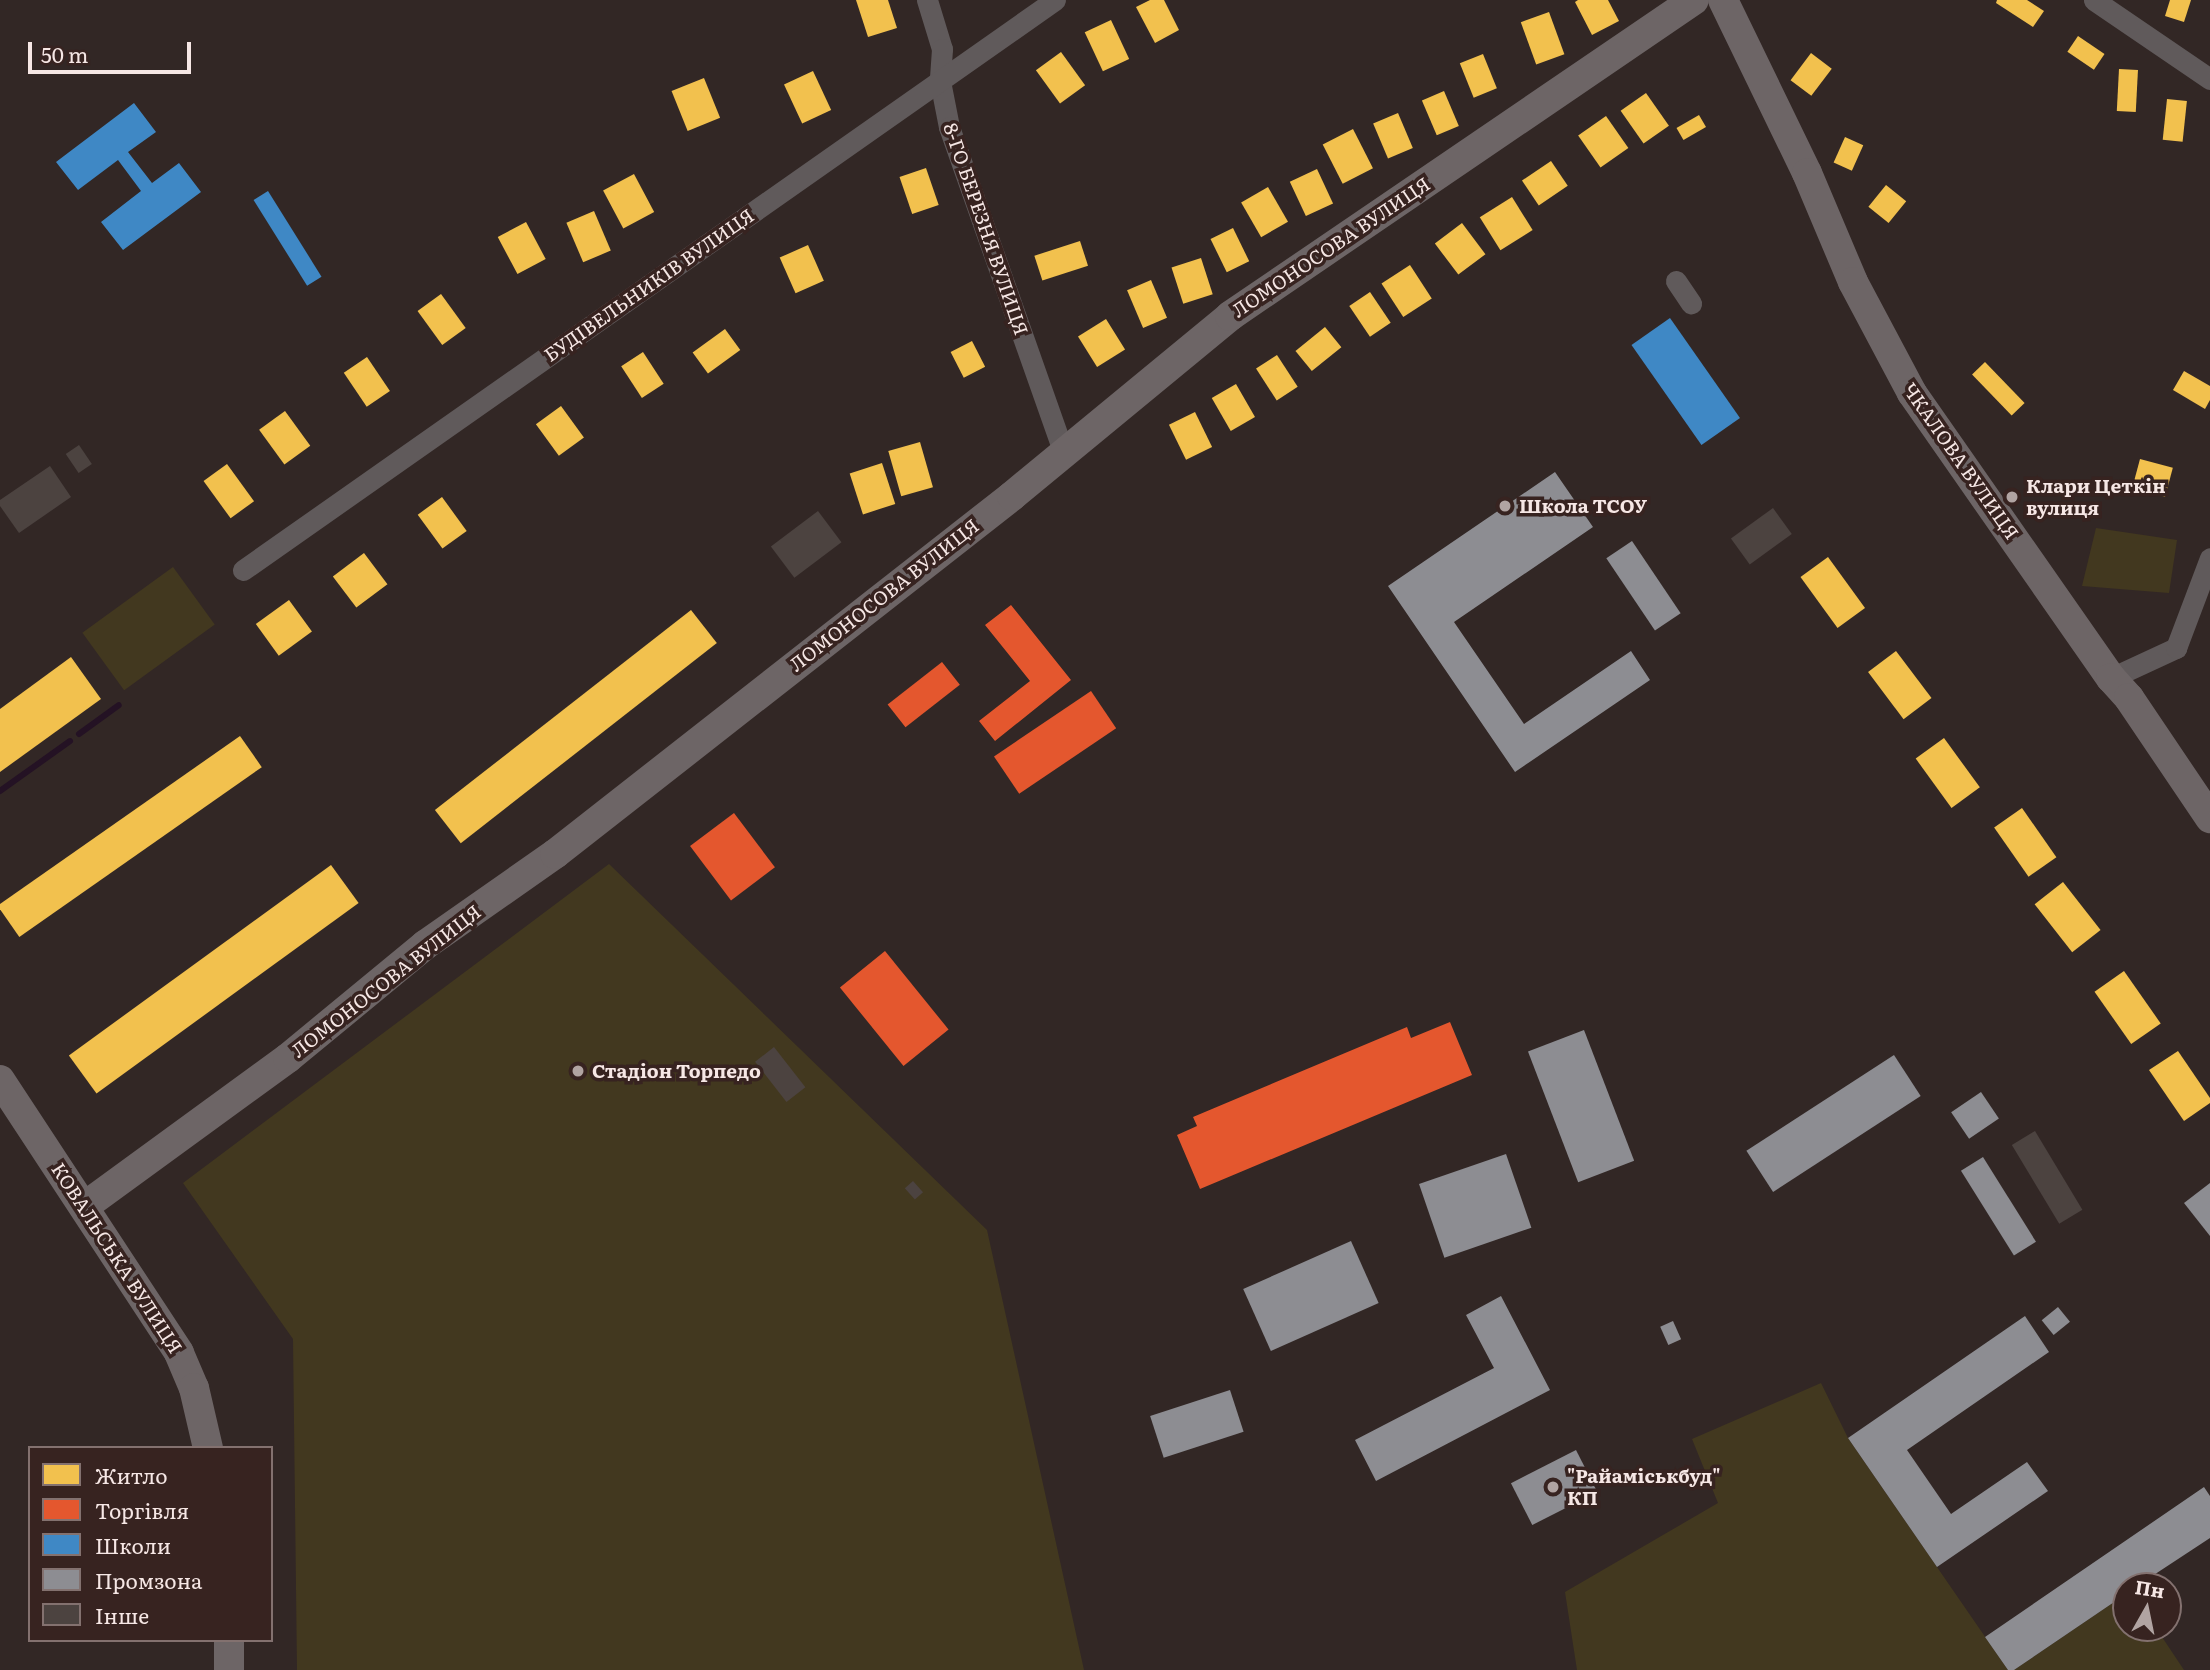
<!DOCTYPE html>
<html>
<head>
<meta charset="utf-8">
<style>
	body { margin:0 }
	#map { position:relative; width:2210px; height:1670px; overflow:hidden; background:#322725; font-family:Literata,serif }
	div>[style] { position:absolute }
	[style*='--x'] { left:calc(var(--x)*1px); top:calc(var(--y)*1px); width:calc(var(--w)*1px); rotate:calc(var(--a)*1deg) }
	.green>* { inset:0; background:#42381f; transform-origin:0 0 }
	.homes>* { inset:0; background:#f2c14e; transform-origin:0 0 }
	.shops>* { inset:0; background:#e4572e; transform-origin:0 0 }
	.schools>* { inset:0; background:#3f88c5; transform-origin:0 0 }
	.industry>* { inset:0; background:#8d8d92; transform-origin:0 0 }
	.stream>* { height:6px; margin:-3px; padding:0 3px; transform-origin:3px; border-radius:3px; background:#241224 }
	.building>* { inset:0; background:#4c4340; transform-origin:0 0 }
	.street>* { height:21px; margin:-10.5px; padding:0 10.5px; transform-origin:10.5px; border-radius:10.5px; background:#605a5b }
	.secondary>* { height:30px; margin:-15px; padding:0 15px; transform-origin:15px; border-radius:15px; background:#6d6566 }
	.dots>* { width:19px; height:19px; translate:-50% -50%; box-sizing:border-box; border:4px solid #372320; border-radius:50% }
	span { translate:-50% -50%; white-space:nowrap; text-align:center; line-height:1.15; -webkit-text-stroke:7px #372320; paint-order:stroke }
	.street-label { font-size:19px; color:#f6e7e5 }
	.poi-label { font-size:19px; color:#f6e7e5; font-weight:700 }
	.left { translate:0 -50%; text-align:left }
	.legend { position:absolute; left:28px; top:1446px; width:245px; height:196px; box-sizing:border-box; background:#372320; border:2px solid #83716f; margin:0; padding:9px 12px; list-style:none; font-size:21px; color:#f6e7e5 }
	.legend li { display:flex; align-items:center; gap:14px; height:35px }
	.legend b { width:35px; border:2px solid #83716f }
	.north { position:absolute; left:2112px; top:1572px; width:70px; height:70px; box-sizing:border-box; background:#372320; border:2px solid #83716f; border-radius:50%; rotate:9deg; font-size:19px; font-weight:700; line-height:28px; text-align:center; color:#f6e7e5 }
	.north::after { content:''; display:block; margin:auto; width:24px; height:32px; background:#b1a4a2; clip-path:polygon(50% 0,100% 100%,50% 72%,0 100%) }
	.scale { position:absolute; left:28px; top:42px; width:163px; height:32px; box-sizing:border-box; border:4px solid #f6e7e5; border-top:0; padding-left:9px; font-size:21px; line-height:24px; white-space:nowrap; color:#f6e7e5; -webkit-text-stroke:5px #372320; paint-order:stroke }
</style>
</head>
<body>
<div id="map">
	<div class="green">
		<i style="clip-path:polygon(2096px 528px,2177px 540px,2169px 593px,2082px 586px)"></i>
		<i style="left:173px;top:567px;width:71px;height:112px;rotate:54deg"></i>
		<i style="clip-path:polygon(609px 864px,987px 1230px,1084px 1670px,297px 1670px,293px 1339px,183px 1183px)"></i>
		<i style="clip-path:polygon(1821px 1383px,1848px 1438px,2008px 1670px,1577px 1670px,1565px 1592px,1718px 1503px,1692px 1439px)"></i>
		<i style="clip-path:polygon(2126px 1594px,2126px 1628px,2156px 1628px,2184px 1670px,2014px 1670px)"></i>
	</div>
	<div class="homes">
		<i style="clip-path:polygon(856px 0,888px 0,897px 28px,868px 37px)"></i>
		<i style="clip-path:polygon(1150px 0,1164px 0,1179px 30px,1155px 43px,1136px 7px)"></i>
		<i style="clip-path:polygon(1578px 0,1608px 0,1619px 21px,1592px 35px,1575px 2px)"></i>
		<i style="clip-path:polygon(1997px 0,2027px 0,2044px 11px,2033px 27px,1996px 3px)"></i>
		<i style="clip-path:polygon(2170px 0,2191px 0,2184px 22px,2165px 16px)"></i>
		<i style="left:1549px;top:12px;width:45px;height:30px;rotate:70deg"></i>
		<i style="left:1111px;top:20px;width:43px;height:29px;rotate:65deg"></i>
		<i style="left:2078px;top:36px;width:32px;height:19px;rotate:34deg"></i>
		<i style="left:1061px;top:52px;width:41px;height:31px;rotate:54deg"></i>
		<i style="left:1811px;top:53px;width:26px;height:34px;rotate:37deg"></i>
		<i style="left:1483px;top:54px;width:37px;height:25px;rotate:68deg"></i>
		<i style="left:2119px;top:69px;width:19px;height:42px;rotate:3deg"></i>
		<i style="left:813px;top:71px;width:43px;height:32px;rotate:65deg"></i>
		<i style="left:704px;top:78px;width:43px;height:35px;rotate:68deg"></i>
		<i style="left:1444px;top:91px;width:38px;height:24px;rotate:67deg"></i>
		<i style="left:1646px;top:93px;width:40px;height:31px;rotate:55deg"></i>
		<i style="left:2167px;top:99px;width:20px;height:41px;rotate:6deg"></i>
		<i style="left:1398px;top:113px;width:38px;height:27px;rotate:67deg"></i>
		<i style="left:1699px;top:115px;width:14px;height:26px;rotate:60deg"></i>
		<i style="left:1606px;top:116px;width:39px;height:34px;rotate:55deg"></i>
		<i style="left:1353px;top:129px;width:44px;height:34px;rotate:63deg"></i>
		<i style="left:1845px;top:137px;width:20px;height:28px;rotate:24deg"></i>
		<i style="left:1551px;top:161px;width:30px;height:35px;rotate:56deg"></i>
		<i style="left:926px;top:168px;width:39px;height:28px;rotate:71deg"></i>
		<i style="left:1317px;top:169px;width:38px;height:30px;rotate:65deg"></i>
		<i style="left:634px;top:174px;width:43px;height:35px;rotate:62deg"></i>
		<i style="left:1886px;top:185px;width:26px;height:28px;rotate:39deg"></i>
		<i style="left:1268px;top:187px;width:40px;height:31px;rotate:60deg"></i>
		<i style="left:1512px;top:197px;width:39px;height:38px;rotate:58deg"></i>
		<i style="left:594px;top:211px;width:43px;height:30px;rotate:67deg"></i>
		<i style="left:526px;top:222px;width:42px;height:32px;rotate:62deg"></i>
		<i style="left:1462px;top:223px;width:39px;height:34px;rotate:53deg"></i>
		<i style="left:1233px;top:228px;width:37px;height:25px;rotate:64deg"></i>
		<i style="left:1080px;top:241px;width:26px;height:48px;rotate:72deg"></i>
		<i style="left:808px;top:245px;width:39px;height:31px;rotate:66deg"></i>
		<i style="left:1201px;top:258px;width:38px;height:31px;rotate:72deg"></i>
		<i style="left:1410px;top:265px;width:40px;height:34px;rotate:57deg"></i>
		<i style="left:1151px;top:280px;width:41px;height:26px;rotate:67deg"></i>
		<i style="left:1370px;top:292px;width:37px;height:25px;rotate:56deg"></i>
		<i style="left:441px;top:294px;width:42px;height:29px;rotate:54deg"></i>
		<i style="left:1106px;top:319px;width:36px;height:33px;rotate:58deg"></i>
		<i style="left:1325px;top:327px;width:26px;height:38px;rotate:51deg"></i>
		<i style="left:725px;top:329px;width:26px;height:40px;rotate:54deg"></i>
		<i style="left:972px;top:341px;width:29px;height:24px;rotate:63deg"></i>
		<i style="left:643px;top:352px;width:38px;height:26px;rotate:57deg"></i>
		<i style="left:1277px;top:355px;width:38px;height:25px;rotate:57deg"></i>
		<i style="left:367px;top:357px;width:41px;height:28px;rotate:56deg"></i>
		<i style="left:1985px;top:362px;width:57px;height:18px;rotate:46deg"></i>
		<i style="clip-path:polygon(2184px 371px,2210px 386px,2210px 400px,2205px 409px,2173px 390px)"></i>
		<i style="left:1236px;top:384px;width:38px;height:28px;rotate:60deg"></i>
		<i style="left:561px;top:406px;width:39px;height:31px;rotate:54deg"></i>
		<i style="left:285px;top:411px;width:43px;height:32px;rotate:54deg"></i>
		<i style="left:1195px;top:412px;width:39px;height:29px;rotate:64deg"></i>
		<i style="left:920px;top:442px;width:47px;height:33px;rotate:74deg"></i>
		<i style="left:2140px;top:459px;width:34px;height:30px;rotate:15deg"></i>
		<i style="left:882px;top:463px;width:43px;height:34px;rotate:72deg"></i>
		<i style="left:227px;top:464px;width:46px;height:29px;rotate:54deg"></i>
		<i style="left:442px;top:497px;width:42px;height:30px;rotate:54deg"></i>
		<i style="left:364px;top:553px;width:39px;height:39px;rotate:53deg"></i>
		<i style="left:1828px;top:557px;width:63px;height:34px;rotate:54deg"></i>
		<i style="left:289px;top:600px;width:39px;height:41px;rotate:54deg"></i>
		<i style="left:691px;top:610px;width:42px;height:325px;rotate:52deg"></i>
		<i style="left:1896px;top:651px;width:59px;height:35px;rotate:53deg"></i>
		<i style="clip-path:polygon(71px 657px,101px 699px,0 772px,0 709px)"></i>
		<i style="left:240px;top:736px;width:38px;height:296px;rotate:55deg"></i>
		<i style="left:1944px;top:738px;width:61px;height:35px;rotate:54deg"></i>
		<i style="left:2022px;top:808px;width:60px;height:34px;rotate:55deg"></i>
		<i style="left:331px;top:865px;width:47px;height:324px;rotate:54deg"></i>
		<i style="left:2063px;top:882px;width:61px;height:36px;rotate:52deg"></i>
		<i style="left:2124px;top:971px;width:64px;height:36px;rotate:55deg"></i>
		<i style="clip-path:polygon(2178px 1051px,2210px 1098px,2210px 1103px,2184px 1121px,2149px 1070px)"></i>
	</div>
	<div class="shops">
		<i style="clip-path:polygon(1011px 605px,1071px 680px,995px 741px,979px 721px,1030px 681px,985px 625px)"></i>
		<i style="left:942px;top:662px;width:29px;height:69px;rotate:52deg"></i>
		<i style="left:1091px;top:691px;width:45px;height:117px;rotate:56deg"></i>
		<i style="left:734px;top:813px;width:68px;height:55px;rotate:53deg"></i>
		<i style="left:885px;top:951px;width:101px;height:58px;rotate:51deg"></i>
		<i style="clip-path:polygon(1450px 1022px,1472px 1075px,1200px 1189px,1177px 1135px,1197px 1126px,1193px 1117px,1407px 1027px,1411px 1038px)"></i>
	</div>
	<div class="schools">
		<i style="clip-path:polygon(134px 103px,156px 132px,128px 152px,152px 183px,179px 163px,201px 192px,123px 250px,101px 222px,141px 191px,118px 160px,78px 190px,56px 162px)"></i>
		<i style="left:268px;top:191px;width:101px;height:17px;rotate:58deg"></i>
		<i style="left:1670px;top:318px;width:122px;height:47px;rotate:55deg"></i>
	</div>
	<div class="industry">
		<i style="clip-path:polygon(1555px 472px,1593px 527px,1454px 622px,1524px 724px,1631px 651px,1650px 680px,1515px 772px,1388px 586px)"></i>
		<i style="left:1632px;top:541px;width:87px;height:31px;rotate:56deg"></i>
		<i style="left:1584px;top:1030px;width:140px;height:60px;rotate:69deg"></i>
		<i style="left:1894px;top:1055px;width:49px;height:176px;rotate:57deg"></i>
		<i style="left:1981px;top:1092px;width:32px;height:36px;rotate:56deg"></i>
		<i style="left:1506px;top:1154px;width:78px;height:92px;rotate:71deg"></i>
		<i style="left:1983px;top:1157px;width:100px;height:26px;rotate:58deg"></i>
		<i style="clip-path:polygon(2210px 1183px,2210px 1236px,2184px 1203px)"></i>
		<i style="left:1351px;top:1241px;width:68px;height:118px;rotate:66deg"></i>
		<i style="clip-path:polygon(1501px 1296px,1550px 1390px,1376px 1481px,1355px 1440px,1494px 1368px,1466px 1315px)"></i>
		<i style="left:2058px;top:1307px;width:19px;height:21px;rotate:51deg"></i>
		<i style="clip-path:polygon(2025px 1316px,2049px 1352px,1907px 1450px,1951px 1514px,2027px 1462px,2048px 1491px,1937px 1567px,1848px 1438px)"></i>
		<i style="left:1673px;top:1321px;width:20px;height:14px;rotate:66deg"></i>
		<i style="left:1230px;top:1390px;width:44px;height:84px;rotate:72deg"></i>
		<i style="left:1576px;top:1450px;width:47px;height:73px;rotate:63deg"></i>
		<i style="clip-path:polygon(2204px 1487px,2210px 1496px,2210px 1538px,2137px 1586px,2126px 1586px,2126px 1594px,2014px 1670px,2008px 1670px,1985px 1637px)"></i>
	</div>
	<div class="stream">
		<i style="--x:79;--y:734;--w:49;--a:-35.9"></i>
		<i style="--x:0;--y:791;--w:86;--a:-35.5"></i>
	</div>
	<div class="building">
		<i style="left:79px;top:445px;width:23px;height:16px;rotate:56deg"></i>
		<i style="clip-path:polygon(50px 466px,71px 497px,19px 533px,0 506px,0 500px)"></i>
		<i style="left:1773px;top:508px;width:32px;height:52px;rotate:54deg"></i>
		<i style="left:818px;top:511px;width:39px;height:59px;rotate:53deg"></i>
		<i style="left:774px;top:1047px;width:51px;height:24px;rotate:52deg"></i>
		<i style="left:2035px;top:1131px;width:92px;height:27px;rotate:59deg"></i>
		<i style="left:913px;top:1181px;width:15px;height:11px;rotate:48deg"></i>
	</div>
	<div class="street">
		<i style="--x:927;--y:0;--w:51;--a:73"></i>
		<i style="--x:942;--y:49;--w:32;--a:94"></i>
		<i style="--x:940;--y:81;--w:47;--a:78.9"></i>
		<i style="--x:949;--y:127;--w:347;--a:70.6"></i>
		<i style="--x:2094;--y:0;--w:140;--a:34.3"></i>
		<i style="--x:1676;--y:281;--w:27;--a:56"></i>
		<i style="--x:243;--y:570;--w:992;--a:-35.07"></i>
		<i style="--x:2111;--y:678;--w:72;--a:-24.8"></i>
		<i style="--x:2176;--y:648;--w:96;--a:-69.3"></i>
	</div>
	<div class="secondary">
		<i style="--x:1723;--y:0;--w:192;--a:64.1"></i>
		<i style="--x:1807;--y:173;--w:118;--a:67.1"></i>
		<i style="--x:1853;--y:282;--w:126;--a:62"></i>
		<i style="--x:1912;--y:393;--w:348;--a:55.1"></i>
		<i style="--x:2111;--y:678;--w:27;--a:48"></i>
		<i style="--x:2129;--y:698;--w:145;--a:56"></i>
		<i style="--x:0;--y:1080;--w:326;--a:56.7"></i>
		<i style="--x:179;--y:1353;--w:38;--a:67"></i>
		<i style="--x:194;--y:1388;--w:62;--a:76.9"></i>
		<i style="--x:85;--y:1206;--w:251;--a:-36.1"></i>
		<i style="--x:288;--y:1058;--w:178;--a:-39.5"></i>
		<i style="--x:425;--y:945;--w:159;--a:-35"></i>
		<i style="--x:555;--y:854;--w:581;--a:-38.07"></i>
		<i style="--x:1012;--y:496;--w:283;--a:-39.5"></i>
		<i style="--x:1230;--y:316;--w:561;--a:-34.26"></i>
		<i style="--x:229;--y:1670;--w:30;--a:-90"></i>
	</div>
	<div class="dots">
		<i style="left:2012px;top:497px;background:#b1a4a2"></i>
		<i style="left:1505px;top:506px;background:#b1a4a2"></i>
		<i style="left:578px;top:1071px;background:#b1a4a2"></i>
		<i style="left:1553px;top:1487px;background:#b1a4a2"></i>
	</div>
	<div class="street-label">
		<span style="left:986px;top:229px;rotate:71deg">8-ГО БЕРЕЗНЯ ВУЛИЦЯ</span>
		<span style="left:1331px;top:247px;rotate:-34deg">ЛОМОНОСОВА ВУЛИЦЯ</span>
		<span style="left:649px;top:285px;rotate:-35deg">БУДІВЕЛЬНИКІВ ВУЛИЦЯ</span>
		<span style="left:1961px;top:461px;rotate:55deg">ЧКАЛОВА ВУЛИЦЯ</span>
		<span style="left:884px;top:595px;rotate:-38deg">ЛОМОНОСОВА ВУЛИЦЯ</span>
		<span style="left:386px;top:981px;rotate:-38deg">ЛОМОНОСОВА ВУЛИЦЯ</span>
		<span style="left:117px;top:1258px;rotate:57deg">КОВАЛЬСЬКА ВУЛИЦЯ</span>
	</div>
	<div class="poi-label">
		<span class="left" style="left:2026px;top:497px">Клари Цеткін<br>вулиця</span>
		<span class="left" style="left:1519px;top:506px">Школа ТСОУ</span>
		<span class="left" style="left:592px;top:1071px">Стадіон Торпедо</span>
		<span class="left" style="left:1567px;top:1487px">"Райаміськбуд"<br>КП</span>
	</div>
	<ul class="legend">
	<li><b style="height:19px;background:#f2c14e"></b>Житло</li>
	<li><b style="height:19px;background:#e4572e"></b>Торгівля</li>
	<li><b style="height:19px;background:#3f88c5"></b>Школи</li>
	<li><b style="height:19px;background:#8d8d92"></b>Промзона</li>
	<li><b style="height:19px;background:#4c4340"></b>Інше</li>
	</ul>
	<div class="north">Пн</div>
	<div class="scale">50 m</div>
</div>
</body>
</html>
